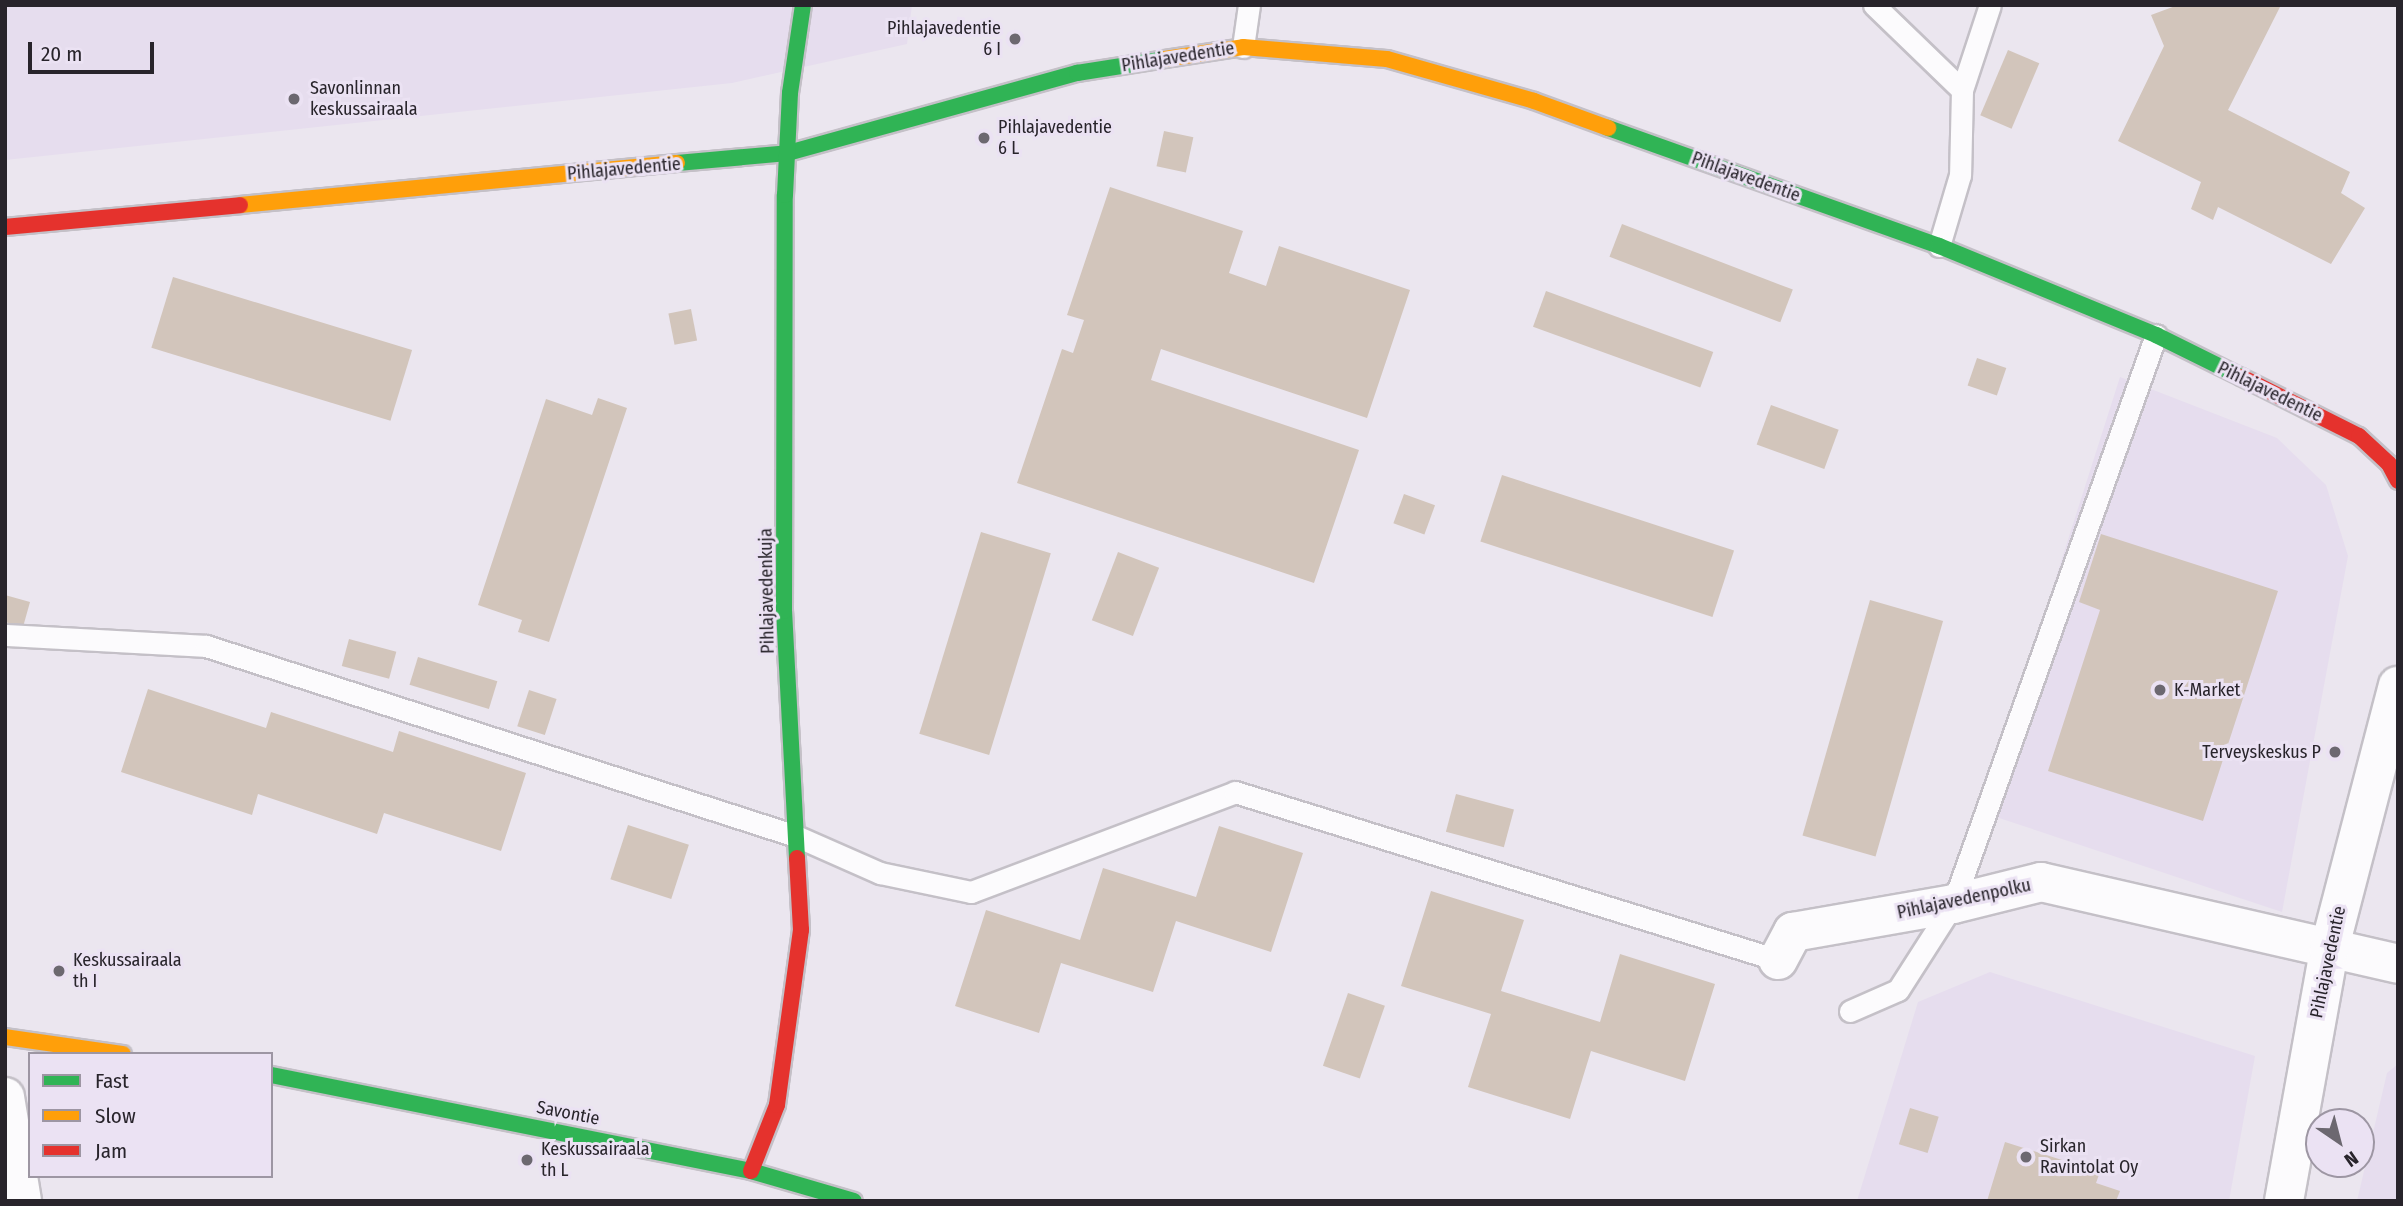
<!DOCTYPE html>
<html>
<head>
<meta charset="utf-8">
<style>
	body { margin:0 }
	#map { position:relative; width:2403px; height:1206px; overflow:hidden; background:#ebe6ef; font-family:"Fira Sans Condensed",sans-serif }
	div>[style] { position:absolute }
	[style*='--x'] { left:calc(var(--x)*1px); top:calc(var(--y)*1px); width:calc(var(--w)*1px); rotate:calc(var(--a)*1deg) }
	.built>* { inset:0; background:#e6ddee }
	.building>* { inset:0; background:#d2c5bb; transform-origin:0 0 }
	.roads { filter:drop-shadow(2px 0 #c4c0c7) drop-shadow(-2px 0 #c4c0c7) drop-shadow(0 2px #c4c0c7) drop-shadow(0 -2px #c4c0c7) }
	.lane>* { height:21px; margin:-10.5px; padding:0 10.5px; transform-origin:10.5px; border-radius:10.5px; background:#fcfbfd }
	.street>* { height:38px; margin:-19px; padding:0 19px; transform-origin:19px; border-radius:19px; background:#fcfbfd }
	.fast>* { height:16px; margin:-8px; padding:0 8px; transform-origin:8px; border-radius:8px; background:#30b455 }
	.slow>* { height:16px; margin:-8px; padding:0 8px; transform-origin:8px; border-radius:8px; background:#ff9f0a }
	.jam>* { height:16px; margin:-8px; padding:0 8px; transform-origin:8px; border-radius:8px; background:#e5322d }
	.dots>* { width:19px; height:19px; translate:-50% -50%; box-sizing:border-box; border:4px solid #ebe2f3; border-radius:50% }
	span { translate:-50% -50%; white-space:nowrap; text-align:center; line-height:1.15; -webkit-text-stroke:6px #ebe2f3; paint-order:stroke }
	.poi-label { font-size:18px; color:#28242b }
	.right { translate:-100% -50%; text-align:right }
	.left { translate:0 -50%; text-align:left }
	.street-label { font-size:18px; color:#28242b }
	.frame { position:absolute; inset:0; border:7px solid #28242b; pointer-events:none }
	.legend { position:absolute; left:28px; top:1052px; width:245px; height:126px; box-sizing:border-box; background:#ebe2f3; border:2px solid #9d96a3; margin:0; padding:9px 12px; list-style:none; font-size:21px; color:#28242b }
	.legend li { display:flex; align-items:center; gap:14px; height:35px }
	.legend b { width:35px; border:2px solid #9d96a3 }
	.north { position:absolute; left:2305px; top:1108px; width:70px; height:70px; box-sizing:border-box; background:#ebe2f3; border:2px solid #9d96a3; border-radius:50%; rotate:145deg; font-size:19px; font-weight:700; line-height:28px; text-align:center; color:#28242b }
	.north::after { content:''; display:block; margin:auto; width:24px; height:32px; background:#6c6870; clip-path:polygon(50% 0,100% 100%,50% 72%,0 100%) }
	.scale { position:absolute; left:28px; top:42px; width:126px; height:32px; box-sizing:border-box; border:4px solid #28242b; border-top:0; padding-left:9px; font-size:21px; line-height:24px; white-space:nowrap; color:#28242b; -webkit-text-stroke:5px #ebe2f3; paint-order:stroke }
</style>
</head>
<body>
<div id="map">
	<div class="built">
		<i style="clip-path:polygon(5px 5px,912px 5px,907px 44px,732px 83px,5px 160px)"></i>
		<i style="clip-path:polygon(2120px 377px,2277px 438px,2326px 485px,2348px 556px,2282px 912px,1981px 812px)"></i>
		<i style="clip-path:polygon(1990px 972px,2255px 1056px,2229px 1201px,1857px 1201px,1918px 1002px)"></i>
		<i style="clip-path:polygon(2398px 1064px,2398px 1201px,2357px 1201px,2387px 1073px)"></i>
	</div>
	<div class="building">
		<i style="clip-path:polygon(2178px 5px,2281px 5px,2228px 110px,2350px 172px,2341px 193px,2365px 208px,2331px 264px,2218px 207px,2213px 220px,2191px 209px,2201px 182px,2118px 141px,2164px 46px,2151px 15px)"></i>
		<i style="left:2008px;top:50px;width:34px;height:71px;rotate:23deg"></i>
		<i style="left:1164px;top:131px;width:30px;height:36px;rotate:12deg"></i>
		<i style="clip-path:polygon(1110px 187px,1243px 231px,1229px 273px,1266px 286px,1279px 246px,1410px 290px,1367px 418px,1161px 349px,1151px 380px,1359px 450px,1314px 583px,1017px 483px,1062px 349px,1073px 353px,1084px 320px,1067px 315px)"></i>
		<i style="left:1622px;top:224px;width:183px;height:35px;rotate:21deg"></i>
		<i style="left:173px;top:277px;width:250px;height:74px;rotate:17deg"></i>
		<i style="left:1546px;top:291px;width:178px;height:38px;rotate:20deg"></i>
		<i style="left:691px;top:309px;width:32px;height:23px;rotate:79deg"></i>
		<i style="left:1977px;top:358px;width:31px;height:29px;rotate:19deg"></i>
		<i style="clip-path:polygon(598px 398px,627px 408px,549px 642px,518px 632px,522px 620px,478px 605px,546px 399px,592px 415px)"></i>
		<i style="left:1771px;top:405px;width:72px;height:42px;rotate:20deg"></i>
		<i style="left:1502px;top:475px;width:244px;height:70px;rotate:18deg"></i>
		<i style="left:1404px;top:494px;width:33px;height:31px;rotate:20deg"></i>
		<i style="left:981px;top:532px;width:73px;height:211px;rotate:17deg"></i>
		<i style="clip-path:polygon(2101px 534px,2278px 591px,2203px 821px,2048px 771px,2100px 610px,2079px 602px)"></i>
		<i style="left:1118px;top:552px;width:44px;height:73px;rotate:21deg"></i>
		<i style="clip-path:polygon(5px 595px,30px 602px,23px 627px,5px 622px)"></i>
		<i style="left:1870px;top:600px;width:76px;height:245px;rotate:16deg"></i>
		<i style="left:349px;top:639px;width:49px;height:28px;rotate:15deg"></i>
		<i style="left:418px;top:657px;width:83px;height:29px;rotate:17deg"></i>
		<i style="clip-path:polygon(148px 689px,266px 728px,271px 712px,393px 752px,399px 731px,526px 773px,501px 851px,384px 813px,377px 834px,258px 794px,252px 815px,121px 772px)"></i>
		<i style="left:529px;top:690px;width:29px;height:38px;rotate:18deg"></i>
		<i style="left:1456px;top:794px;width:60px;height:39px;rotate:15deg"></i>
		<i style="left:628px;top:825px;width:64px;height:57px;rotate:18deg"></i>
		<i style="clip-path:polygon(1219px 826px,1303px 853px,1271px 952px,1176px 921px,1153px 992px,1061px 963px,1039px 1033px,955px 1006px,986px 910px,1080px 940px,1103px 868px,1196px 897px)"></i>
		<i style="clip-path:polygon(1431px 891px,1524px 920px,1501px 991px,1600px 1022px,1620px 954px,1715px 984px,1685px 1081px,1591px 1051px,1570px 1119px,1468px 1087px,1491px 1014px,1401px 986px)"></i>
		<i style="left:1348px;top:993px;width:39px;height:77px;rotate:19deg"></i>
		<i style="left:1910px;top:1108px;width:30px;height:38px;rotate:17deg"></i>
		<i style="clip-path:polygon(2005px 1142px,2100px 1172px,2096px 1183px,2120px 1191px,2116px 1201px,1987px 1201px)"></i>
	</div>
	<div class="roads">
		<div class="lane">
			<i style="--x:1874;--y:5;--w:122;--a:44"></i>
			<i style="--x:1962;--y:90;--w:85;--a:91.3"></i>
			<i style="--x:1960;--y:175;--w:74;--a:106.5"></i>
			<i style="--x:1243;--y:47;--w:42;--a:-81.9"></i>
			<i style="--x:1962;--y:90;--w:89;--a:-71.8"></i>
			<i style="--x:5;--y:635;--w:201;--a:3.1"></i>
			<i style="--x:206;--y:646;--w:620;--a:17.85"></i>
			<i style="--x:796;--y:836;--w:92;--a:23.8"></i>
			<i style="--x:880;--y:873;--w:93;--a:11.8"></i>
			<i style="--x:971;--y:892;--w:282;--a:-20.7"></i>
			<i style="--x:1235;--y:792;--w:568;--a:17.19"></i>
			<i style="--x:1850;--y:1011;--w:52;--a:-23.6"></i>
			<i style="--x:1898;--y:990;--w:102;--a:-57.4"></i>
			<i style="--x:1953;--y:904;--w:604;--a:-70.37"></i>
		</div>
		<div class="street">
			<i style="--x:1778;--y:960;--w:32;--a:-62"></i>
			<i style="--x:1793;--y:932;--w:162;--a:-9.9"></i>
			<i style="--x:1953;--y:904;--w:91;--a:-14"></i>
			<i style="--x:2041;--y:882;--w:366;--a:12.9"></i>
			<i style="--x:5;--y:1097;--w:105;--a:80.7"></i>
			<i style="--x:2284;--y:1201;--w:255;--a:-79.8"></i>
			<i style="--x:2329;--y:950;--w:273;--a:-75.4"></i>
		</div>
		<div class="fast">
			<i style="--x:1608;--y:128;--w:351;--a:19.6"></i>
			<i style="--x:1939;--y:246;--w:235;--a:22.3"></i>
			<i style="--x:2156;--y:335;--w:95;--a:26.3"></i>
			<i style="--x:677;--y:163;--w:111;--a:-5.1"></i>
			<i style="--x:788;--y:153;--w:300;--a:-15.5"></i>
			<i style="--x:1077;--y:73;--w:89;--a:-9"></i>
			<i style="--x:797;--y:858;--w:247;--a:-93"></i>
			<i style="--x:784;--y:611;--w:416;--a:-89.9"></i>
			<i style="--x:785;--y:195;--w:102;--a:-87.2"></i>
			<i style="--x:790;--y:93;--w:89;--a:-81.6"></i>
			<i style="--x:271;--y:1075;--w:490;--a:11.3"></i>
			<i style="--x:751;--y:1171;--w:107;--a:16.2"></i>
		</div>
		<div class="slow">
			<i style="--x:1165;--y:59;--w:79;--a:-8.7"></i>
			<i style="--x:1243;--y:47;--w:144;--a:4.8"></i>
			<i style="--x:1387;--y:59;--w:153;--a:15.9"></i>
			<i style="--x:1534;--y:101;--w:79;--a:20"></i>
			<i style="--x:240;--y:205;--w:439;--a:-5.5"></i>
			<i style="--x:5;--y:1037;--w:119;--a:8.2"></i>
		</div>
		<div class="jam">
			<i style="--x:5;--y:227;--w:236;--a:-5.3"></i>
			<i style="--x:2241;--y:377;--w:132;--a:26.6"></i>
			<i style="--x:2359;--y:436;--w:41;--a:43"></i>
			<i style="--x:2389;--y:464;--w:19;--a:62"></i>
			<i style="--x:751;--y:1171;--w:71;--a:-68.5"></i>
			<i style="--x:777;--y:1105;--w:177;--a:-82.2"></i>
			<i style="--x:801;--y:930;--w:72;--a:-93.2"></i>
		</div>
	</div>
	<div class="dots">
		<i style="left:1015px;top:39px;background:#6c6870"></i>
		<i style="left:294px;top:99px;background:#6c6870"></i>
		<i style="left:984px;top:138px;background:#6c6870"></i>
		<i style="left:2160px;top:690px;background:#6c6870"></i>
		<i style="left:2335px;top:752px;background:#6c6870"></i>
		<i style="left:59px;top:971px;background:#6c6870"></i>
		<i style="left:2026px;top:1157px;background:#6c6870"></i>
		<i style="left:527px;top:1160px;background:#6c6870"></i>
	</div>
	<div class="poi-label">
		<span class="right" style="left:1001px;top:39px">Pihlajavedentie<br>6 I</span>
		<span class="left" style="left:310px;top:99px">Savonlinnan<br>keskussairaala</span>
		<span class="left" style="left:998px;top:138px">Pihlajavedentie<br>6 L</span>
		<span class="left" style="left:2174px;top:690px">K-Market</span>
		<span class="right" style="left:2321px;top:752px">Terveyskeskus P</span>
		<span class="left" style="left:73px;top:971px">Keskussairaala<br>th I</span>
		<span class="left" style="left:2040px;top:1157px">Sirkan<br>Ravintolat Oy</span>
		<span class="left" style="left:541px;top:1160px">Keskussairaala<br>th L</span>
	</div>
	<div class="street-label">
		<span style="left:1178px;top:57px;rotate:-9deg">Pihlajavedentie</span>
		<span style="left:624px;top:169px;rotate:-5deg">Pihlajavedentie</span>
		<span style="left:1746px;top:177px;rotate:20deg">Pihlajavedentie</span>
		<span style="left:2270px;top:392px;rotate:26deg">Pihlajavedentie</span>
		<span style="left:767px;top:591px;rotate:-91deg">Pihlajavedenkuja</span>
		<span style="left:1964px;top:899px;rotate:-12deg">Pihlajavedenpolku</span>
		<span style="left:2328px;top:962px;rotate:-78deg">Pihlajavedentie</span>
		<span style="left:568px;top:1113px;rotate:11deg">Savontie</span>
	</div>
	<div class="frame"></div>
	<ul class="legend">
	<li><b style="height:9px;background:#30b455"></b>Fast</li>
	<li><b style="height:9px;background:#ff9f0a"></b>Slow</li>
	<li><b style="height:9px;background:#e5322d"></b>Jam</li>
	</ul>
	<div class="north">N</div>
	<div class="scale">20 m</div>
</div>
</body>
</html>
